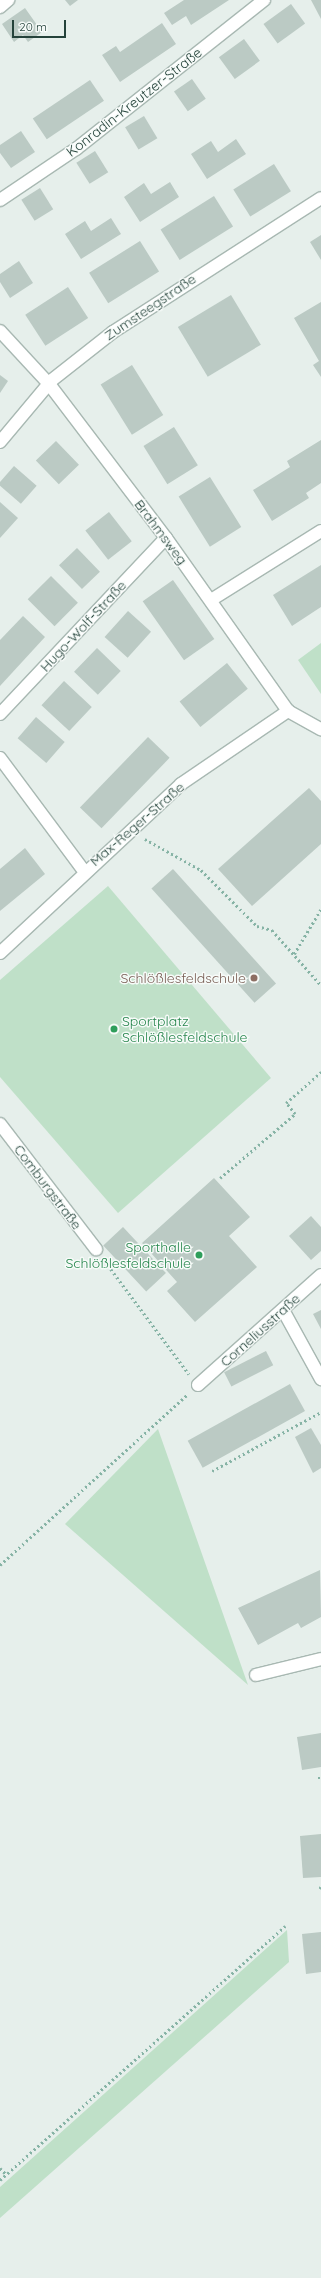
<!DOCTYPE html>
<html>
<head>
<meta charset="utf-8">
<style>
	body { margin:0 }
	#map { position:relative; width:321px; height:2278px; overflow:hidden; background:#e6efeb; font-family:Quicksand,sans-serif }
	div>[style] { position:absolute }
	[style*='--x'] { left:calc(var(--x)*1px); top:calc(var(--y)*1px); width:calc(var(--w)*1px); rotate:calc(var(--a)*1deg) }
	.green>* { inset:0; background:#bfe0c8 }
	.building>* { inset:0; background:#bbcac4; transform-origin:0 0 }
	.path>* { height:2.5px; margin-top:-1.25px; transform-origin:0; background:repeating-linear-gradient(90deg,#86b3a5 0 2px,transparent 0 5px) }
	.roads { filter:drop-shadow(1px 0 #a8b8b2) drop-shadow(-1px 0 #a8b8b2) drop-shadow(0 1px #a8b8b2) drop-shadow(0 -1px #a8b8b2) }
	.minor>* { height:12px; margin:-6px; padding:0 6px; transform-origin:6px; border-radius:6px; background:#fff }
	.dots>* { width:11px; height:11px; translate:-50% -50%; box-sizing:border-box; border:2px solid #f7fbf9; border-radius:50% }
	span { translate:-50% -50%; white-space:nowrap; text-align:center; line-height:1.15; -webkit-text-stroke:3px #f7fbf9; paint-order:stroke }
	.street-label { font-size:14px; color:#24423a }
	.education-label { font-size:14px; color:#785e54 }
	.right { translate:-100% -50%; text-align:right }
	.leisure-label { font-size:14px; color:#27864d }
	.left { translate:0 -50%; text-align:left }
	.scale { position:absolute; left:12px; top:20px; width:54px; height:18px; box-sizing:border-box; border:2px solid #24423a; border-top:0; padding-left:5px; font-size:12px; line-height:14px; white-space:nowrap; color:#24423a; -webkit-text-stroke:3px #f7fbf9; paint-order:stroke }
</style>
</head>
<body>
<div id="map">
	<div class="green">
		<i style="clip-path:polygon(321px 643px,321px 694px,298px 660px)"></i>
		<i style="clip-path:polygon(108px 886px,271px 1078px,118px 1213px,0 1077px,0 980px)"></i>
		<i style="clip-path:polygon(158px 1429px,248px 1685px,65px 1524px)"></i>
		<i style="clip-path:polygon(287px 1930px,289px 1962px,0 2218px,0 2187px)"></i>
	</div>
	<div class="building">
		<i style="clip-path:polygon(65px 0,78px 0,70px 6px)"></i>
		<i style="clip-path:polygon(184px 0,229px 0,191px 25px,186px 16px,172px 25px,164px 13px)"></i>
		<i style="clip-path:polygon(311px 0,321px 0,321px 19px)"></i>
		<i style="left:291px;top:4px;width:24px;height:34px;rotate:54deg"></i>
		<i style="clip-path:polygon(25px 8px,42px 32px,28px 42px,23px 35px,14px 42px,2px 24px)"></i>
		<i style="clip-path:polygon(162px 23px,176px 44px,120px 82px,102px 55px,116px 46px,120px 52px)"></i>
		<i style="left:244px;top:39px;width:27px;height:31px;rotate:54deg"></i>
		<i style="left:192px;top:79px;width:24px;height:22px;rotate:55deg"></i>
		<i style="left:90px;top:80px;width:25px;height:69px;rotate:56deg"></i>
		<i style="left:144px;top:116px;width:26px;height:22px;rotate:59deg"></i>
		<i style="clip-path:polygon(21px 131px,35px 152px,11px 168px,0 153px,0 145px)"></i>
		<i style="clip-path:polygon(236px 139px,246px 154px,207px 179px,191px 154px,211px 141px,218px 152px)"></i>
		<i style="left:95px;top:151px;width:25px;height:22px;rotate:58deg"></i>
		<i style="left:274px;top:164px;width:32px;height:48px;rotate:58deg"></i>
		<i style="clip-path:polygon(170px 182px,179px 197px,140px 222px,124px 197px,144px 183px,151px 194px)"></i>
		<i style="left:40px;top:188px;width:25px;height:22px;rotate:58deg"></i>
		<i style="left:214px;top:196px;width:36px;height:63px;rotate:58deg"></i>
		<i style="clip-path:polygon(111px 218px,121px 234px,81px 259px,65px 234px,85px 221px,91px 231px)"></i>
		<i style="clip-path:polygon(321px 235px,321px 260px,310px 242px)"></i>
		<i style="left:140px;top:241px;width:36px;height:60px;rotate:58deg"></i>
		<i style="clip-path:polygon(19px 261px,33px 283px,10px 298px,0 282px,0 274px)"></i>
		<i style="left:68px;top:287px;width:37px;height:51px;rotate:57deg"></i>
		<i style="left:231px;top:295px;width:58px;height:62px;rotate:59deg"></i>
		<i style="clip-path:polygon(321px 302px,321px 377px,313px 365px,319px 361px,294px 318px)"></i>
		<i style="left:132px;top:365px;width:59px;height:37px;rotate:58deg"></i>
		<i style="clip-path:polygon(0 375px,8px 381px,0 393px)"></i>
		<i style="left:174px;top:427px;width:45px;height:36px;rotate:58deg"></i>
		<i style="clip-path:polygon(321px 440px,321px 483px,306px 493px,309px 498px,272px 521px,253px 490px,290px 467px,287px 461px)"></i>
		<i style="left:56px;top:441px;width:33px;height:28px;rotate:46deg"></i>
		<i style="left:14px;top:466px;width:30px;height:24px;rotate:41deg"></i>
		<i style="left:210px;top:477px;width:59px;height:37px;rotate:58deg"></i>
		<i style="clip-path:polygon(0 502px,18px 518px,0 538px)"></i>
		<i style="left:109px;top:512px;width:37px;height:30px;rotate:52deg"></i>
		<i style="left:77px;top:548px;width:33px;height:25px;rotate:46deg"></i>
		<i style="clip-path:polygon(321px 565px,321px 607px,292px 626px,273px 595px)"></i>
		<i style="left:51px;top:576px;width:38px;height:33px;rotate:45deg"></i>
		<i style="left:173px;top:580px;width:72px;height:37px;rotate:55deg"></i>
		<i style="left:128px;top:611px;width:31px;height:35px;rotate:42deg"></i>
		<i style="clip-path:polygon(23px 616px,45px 637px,0 686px,0 640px)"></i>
		<i style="left:97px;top:648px;width:33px;height:33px;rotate:44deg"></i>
		<i style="left:227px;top:663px;width:33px;height:61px;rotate:51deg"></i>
		<i style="left:64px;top:681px;width:38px;height:33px;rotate:43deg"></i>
		<i style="left:36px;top:717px;width:38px;height:28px;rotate:41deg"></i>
		<i style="left:148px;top:737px;width:30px;height:98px;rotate:44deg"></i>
		<i style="clip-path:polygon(309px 788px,321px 801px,321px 844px,252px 906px,218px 869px)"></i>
		<i style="clip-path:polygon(25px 848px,45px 874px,0 911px,0 869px)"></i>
		<i style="left:173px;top:869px;width:154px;height:29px;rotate:48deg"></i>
		<i style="clip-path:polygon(214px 1178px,250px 1217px,229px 1236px,257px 1267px,195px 1322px,167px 1291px,177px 1282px,142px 1243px)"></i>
		<i style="clip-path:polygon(311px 1216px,321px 1227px,321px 1251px,311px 1260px,289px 1236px)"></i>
		<i style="left:123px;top:1227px;width:63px;height:27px;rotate:47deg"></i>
		<i style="clip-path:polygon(321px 1310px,321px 1329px,313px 1314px)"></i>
		<i style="left:266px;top:1351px;width:16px;height:47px;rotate:63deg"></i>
		<i style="left:290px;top:1384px;width:31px;height:117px;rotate:61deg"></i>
		<i style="clip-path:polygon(311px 1428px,321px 1445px,321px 1468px,313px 1473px,295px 1437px)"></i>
		<i style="clip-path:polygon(320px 1570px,321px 1617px,301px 1628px,298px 1623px,258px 1645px,238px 1608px)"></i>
		<i style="clip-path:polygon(321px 1733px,321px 1767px,302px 1770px,297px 1737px)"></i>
		<i style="clip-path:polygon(321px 1834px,321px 1877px,303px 1878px,300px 1836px)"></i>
		<i style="clip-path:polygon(321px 1932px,321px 1972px,306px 1974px,302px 1934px)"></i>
	</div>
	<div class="path">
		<i style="--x:145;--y:839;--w:64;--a:29"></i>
		<i style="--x:201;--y:870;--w:79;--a:45"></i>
		<i style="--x:257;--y:926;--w:16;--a:15"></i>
		<i style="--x:272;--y:930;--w:74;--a:48.3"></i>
		<i style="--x:294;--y:954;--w:52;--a:-59"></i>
		<i style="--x:220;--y:1178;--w:99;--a:-40.5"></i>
		<i style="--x:295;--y:1114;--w:14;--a:-129"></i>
		<i style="--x:286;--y:1103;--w:47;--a:-41.5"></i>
		<i style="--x:105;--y:1261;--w:141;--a:53.4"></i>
		<i style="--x:212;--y:1471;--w:124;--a:-28.4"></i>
		<i style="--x:0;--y:1565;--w:253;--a:-42.3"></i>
		<i style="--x:318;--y:1778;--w:3;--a:0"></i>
		<i style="--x:319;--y:1888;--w:2;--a:-27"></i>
		<i style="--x:0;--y:2168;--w:8;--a:45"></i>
		<i style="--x:0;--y:2180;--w:382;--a:-41.7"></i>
	</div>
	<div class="roads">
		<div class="minor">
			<i style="--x:0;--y:7;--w:11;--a:-41"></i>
			<i style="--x:0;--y:200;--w:92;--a:-33.9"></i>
			<i style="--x:76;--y:149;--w:240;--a:-38.4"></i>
			<i style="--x:0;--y:331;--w:72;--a:47.2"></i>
			<i style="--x:49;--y:384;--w:193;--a:52.8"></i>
			<i style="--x:166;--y:538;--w:212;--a:54.8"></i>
			<i style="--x:288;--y:711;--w:38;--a:29"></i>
			<i style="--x:0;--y:442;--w:81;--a:-50"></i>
			<i style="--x:52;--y:380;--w:78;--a:-38.2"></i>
			<i style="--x:113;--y:332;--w:247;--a:-32.8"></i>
			<i style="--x:211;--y:600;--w:130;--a:-32.1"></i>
			<i style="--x:0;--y:714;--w:242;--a:-46.7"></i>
			<i style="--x:0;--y:758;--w:141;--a:53.4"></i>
			<i style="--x:0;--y:953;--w:248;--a:-43"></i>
			<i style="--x:181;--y:784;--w:130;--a:-34.3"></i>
			<i style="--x:0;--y:1124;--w:158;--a:52.5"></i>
			<i style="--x:283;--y:1310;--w:79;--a:61.2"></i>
			<i style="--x:198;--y:1385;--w:165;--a:-41.8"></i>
			<i style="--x:256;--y:1675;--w:67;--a:-13.8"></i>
		</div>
	</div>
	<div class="dots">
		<i style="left:254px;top:978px;background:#8d6e63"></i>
		<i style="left:114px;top:1029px;background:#2e9e5b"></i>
		<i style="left:199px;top:1255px;background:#2e9e5b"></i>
	</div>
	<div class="street-label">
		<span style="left:134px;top:102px;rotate:-38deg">Konradin-Kreutzer-Straße</span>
		<span style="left:150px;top:307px;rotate:-34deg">Zumsteegstraße</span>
		<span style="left:161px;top:532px;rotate:53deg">Brahmsweg</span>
		<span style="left:83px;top:626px;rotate:-47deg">Hugo-Wolf-Straße</span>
		<span style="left:137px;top:824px;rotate:-41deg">Max-Reger-Straße</span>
		<span style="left:48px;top:1187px;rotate:53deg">Comburgstraße</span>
		<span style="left:260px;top:1330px;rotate:-42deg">Corneliusstraße</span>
	</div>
	<div class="education-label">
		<span class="right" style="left:246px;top:978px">Schlößlesfeldschule</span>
	</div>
	<div class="leisure-label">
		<span class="left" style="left:122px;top:1029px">Sportplatz<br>Schlößlesfeldschule</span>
		<span class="right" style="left:191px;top:1255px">Sporthalle<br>Schlößlesfeldschule</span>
	</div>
	<div class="scale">20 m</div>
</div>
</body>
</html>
